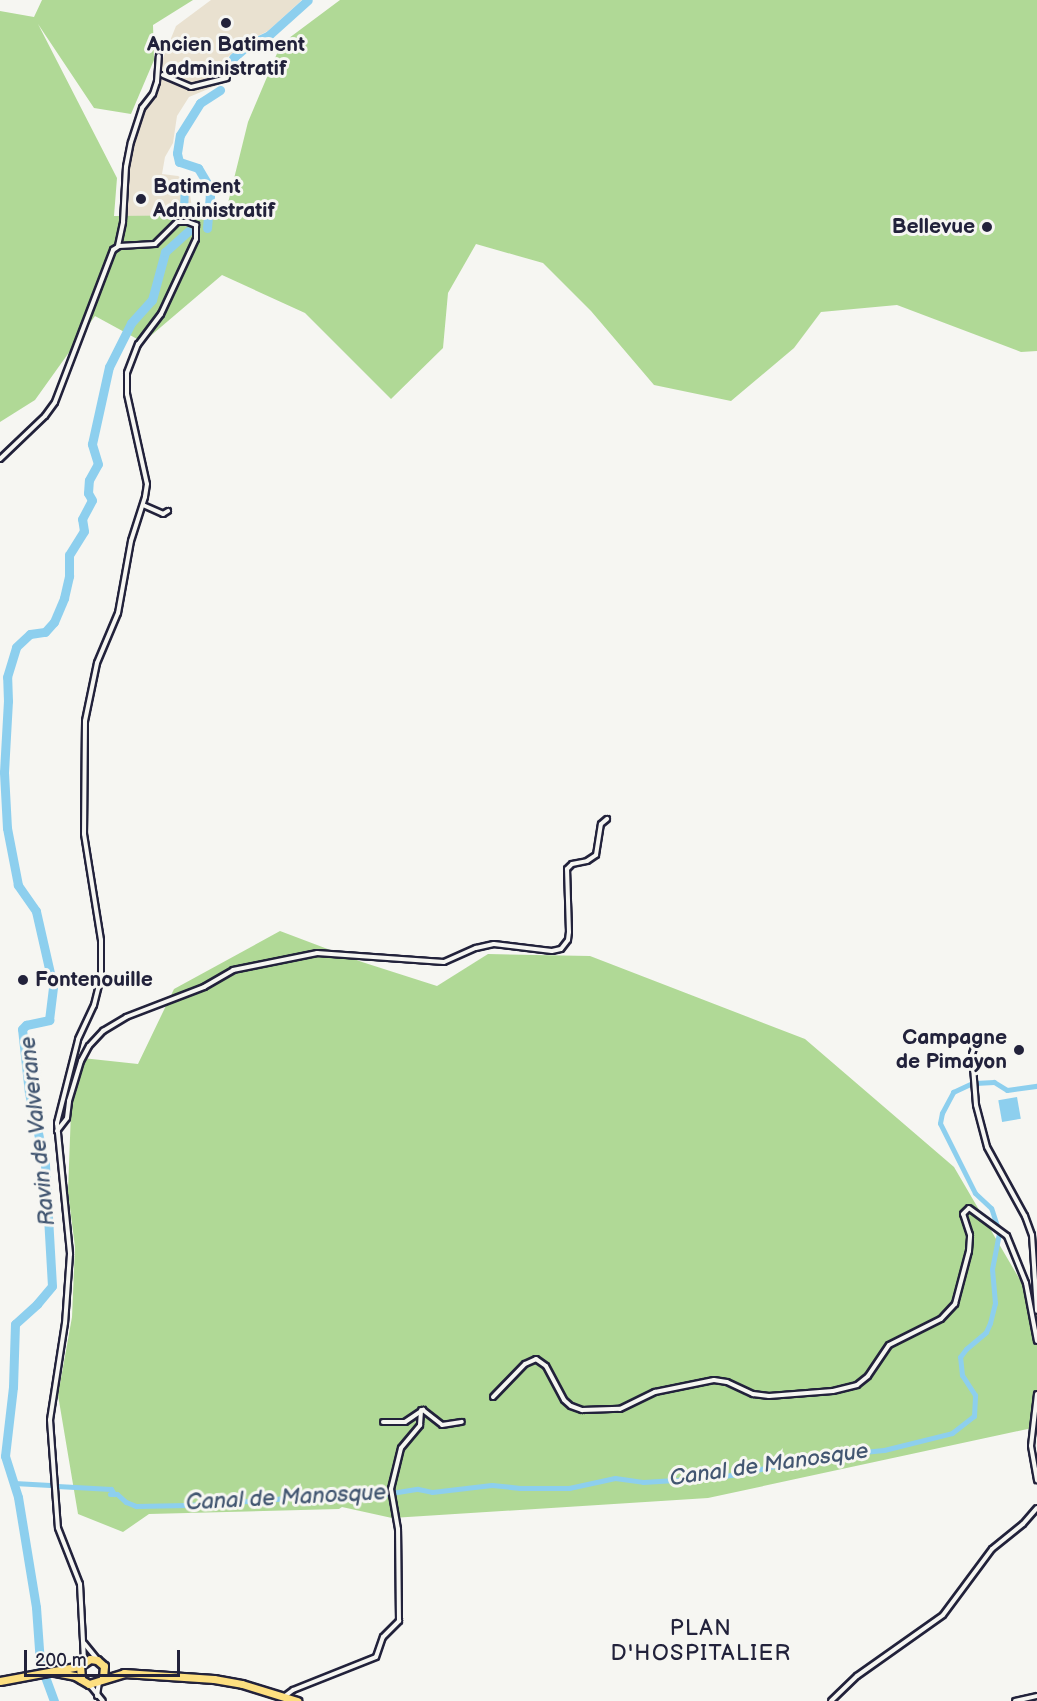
<!DOCTYPE html>
<html>
<head>
<meta charset="utf-8">
<style>
	body { margin:0 }
	#map { position:relative; width:1037px; height:1701px; overflow:hidden; background:#f6f6f2; font-family:"Balsamiq Sans",sans-serif }
	div>[style] { position:absolute }
	[style*='--x'] { left:calc(var(--x)*1px); top:calc(var(--y)*1px); width:calc(var(--w)*1px); rotate:calc(var(--a)*1deg) }
	.built>* { inset:0; background:#e9e1d0 }
	.green>* { inset:0; background:#b0d996 }
	.water>* { inset:0; background:#8dcfee; transform-origin:0 0 }
	.canal>* { height:5px; margin:-2.5px; padding:0 2.5px; transform-origin:2.5px; border-radius:2.5px; background:#8dcfee }
	.river>* { height:9px; margin:-4.5px; padding:0 4.5px; transform-origin:4.5px; border-radius:4.5px; background:#8dcfee }
	.roads { filter:drop-shadow(2px 0 #22223b) drop-shadow(-2px 0 #22223b) drop-shadow(0 2px #22223b) drop-shadow(0 -2px #22223b) }
	.minor>* { height:4px; margin:-2px; padding:0 2px; transform-origin:2px; border-radius:2px; background:#f6f6f2 }
	.primary>* { height:7px; margin:-3.5px; padding:0 3.5px; transform-origin:3.5px; border-radius:3.5px; background:#fddf80 }
	.dots>* { width:16px; height:16px; translate:-50% -50%; box-sizing:border-box; border:3px solid #f6f6f2; border-radius:50% }
	span { translate:-50% -50%; white-space:nowrap; text-align:center; line-height:1.15; -webkit-text-stroke:6px #f6f6f2; paint-order:stroke }
	.poi-label { font-size:21px; color:#22223b; font-weight:700 }
	.left { translate:0 -50%; text-align:left }
	.right { translate:-100% -50%; text-align:right }
	.water-label { font-size:22px; color:#425671; font-style:italic }
	.neighbourhood-label { font-size:22px; color:#22223b; letter-spacing:1.5px }
	.scale { position:absolute; left:24px; top:1650px; width:156px; height:27px; box-sizing:border-box; border:3px solid #22223b; border-top:0; padding-left:8px; font-size:18px; line-height:21px; white-space:nowrap; color:#22223b; -webkit-text-stroke:4px #f6f6f2; paint-order:stroke }
</style>
</head>
<body>
<div id="map">
	<div class="built">
		<i style="clip-path:polygon(211px 0,302px 0,268px 31px,245px 42px,228px 57px,219px 79px,220px 84px,189px 97px,177px 116px,173px 143px,165px 157px,162px 174px,178px 176px,188px 182px,193px 214px,125px 233px,129px 195px,128px 168px,140px 119px,160px 84px,161px 63px,176px 26px)"></i>
	</div>
	<div class="green">
		<i style="clip-path:polygon(42px 0,193px 0,153px 25px,154px 60px,131px 114px,94px 108px,38px 24px,117px 178px,114px 216px,225px 215px,248px 122px,281px 44px,340px 0,1037px 0,1037px 351px,1021px 352px,897px 305px,821px 312px,794px 348px,731px 401px,654px 385px,591px 311px,543px 263px,476px 244px,448px 293px,443px 348px,391px 399px,305px 313px,222px 275px,141px 344px,139px 340px,95px 316px,35px 400px,0 422px,0 11px,34px 17px)"></i>
		<i style="clip-path:polygon(280px 931px,362px 962px,437px 986px,488px 954px,590px 956px,805px 1039px,954px 1167px,1037px 1309px,1037px 1427px,708px 1498px,392px 1518px,342px 1507px,339px 1509px,149px 1514px,123px 1532px,78px 1514px,58px 1395px,72px 1317px,75px 1247px,68px 1192px,73px 1057px,138px 1064px,174px 989px)"></i>
	</div>
	<div class="water">
		<i style="clip-path:polygon(181px 180px,186px 181px,189px 188px,188px 213px,180px 210px)"></i>
		<i style="left:1017px;top:1097px;width:22px;height:19px;rotate:80deg"></i>
	</div>
	<div class="canal">
		<i style="--x:975;--y:1083;--w:19;--a:-3"></i>
		<i style="--x:994;--y:1082;--w:15;--a:32"></i>
		<i style="--x:1007;--y:1090;--w:30;--a:-8"></i>
		<i style="--x:14;--y:1483;--w:36;--a:3"></i>
		<i style="--x:57;--y:1486;--w:54;--a:3.2"></i>
		<i style="--x:111;--y:1489;--w:6;--a:59"></i>
		<i style="--x:110;--y:1494;--w:7;--a:0"></i>
		<i style="--x:117;--y:1494;--w:12;--a:42"></i>
		<i style="--x:126;--y:1502;--w:11;--a:22"></i>
		<i style="--x:136;--y:1506;--w:51;--a:-1.1"></i>
		<i style="--x:187;--y:1505;--w:90;--a:-3.8"></i>
		<i style="--x:277;--y:1499;--w:45;--a:-10.3"></i>
		<i style="--x:321;--y:1491;--w:64;--a:2.7"></i>
		<i style="--x:385;--y:1494;--w:33;--a:-9"></i>
		<i style="--x:418;--y:1489;--w:14;--a:12"></i>
		<i style="--x:432;--y:1492;--w:60;--a:-6.7"></i>
		<i style="--x:492;--y:1485;--w:28;--a:6"></i>
		<i style="--x:520;--y:1488;--w:49;--a:0"></i>
		<i style="--x:569;--y:1488;--w:47;--a:-12.3"></i>
		<i style="--x:615;--y:1478;--w:28;--a:8"></i>
		<i style="--x:643;--y:1482;--w:64;--a:-3.6"></i>
		<i style="--x:707;--y:1478;--w:32;--a:-7"></i>
		<i style="--x:739;--y:1474;--w:77;--a:-12.8"></i>
		<i style="--x:814;--y:1457;--w:70;--a:-5.7"></i>
		<i style="--x:884;--y:1450;--w:70;--a:-14"></i>
		<i style="--x:952;--y:1433;--w:28;--a:-38"></i>
		<i style="--x:974;--y:1416;--w:21;--a:-87"></i>
		<i style="--x:975;--y:1395;--w:24;--a:-123"></i>
		<i style="--x:962;--y:1375;--w:18;--a:-96"></i>
		<i style="--x:960;--y:1357;--w:10;--a:-53"></i>
		<i style="--x:966;--y:1349;--w:26;--a:-40"></i>
		<i style="--x:986;--y:1332;--w:10;--a:-66"></i>
		<i style="--x:990;--y:1323;--w:21;--a:-76"></i>
		<i style="--x:995;--y:1303;--w:34;--a:-95"></i>
		<i style="--x:992;--y:1269;--w:38;--a:-79"></i>
		<i style="--x:999;--y:1232;--w:25;--a:-108"></i>
		<i style="--x:991;--y:1208;--w:22;--a:-137"></i>
		<i style="--x:975;--y:1193;--w:78;--a:-116.6"></i>
		<i style="--x:940;--y:1123;--w:10;--a:-79"></i>
		<i style="--x:942;--y:1113;--w:24;--a:-62"></i>
		<i style="--x:953;--y:1092;--w:19;--a:-25"></i>
	</div>
	<div class="river">
		<i style="--x:233;--y:58;--w:20;--a:-41"></i>
		<i style="--x:248;--y:45;--w:23;--a:-25"></i>
		<i style="--x:269;--y:35;--w:52;--a:-41.9"></i>
		<i style="--x:207;--y:228;--w:32;--a:-85"></i>
		<i style="--x:210;--y:196;--w:13;--a:-103"></i>
		<i style="--x:207;--y:183;--w:17;--a:-121"></i>
		<i style="--x:198;--y:168;--w:20;--a:-162"></i>
		<i style="--x:179;--y:162;--w:9;--a:-103"></i>
		<i style="--x:177;--y:153;--w:18;--a:-81"></i>
		<i style="--x:180;--y:135;--w:38;--a:-58"></i>
		<i style="--x:200;--y:103;--w:24;--a:-33"></i>
		<i style="--x:54;--y:1701;--w:40;--a:-110.2"></i>
		<i style="--x:40;--y:1663;--w:56;--a:-94.1"></i>
		<i style="--x:36;--y:1607;--w:111;--a:-99.3"></i>
		<i style="--x:18;--y:1497;--w:43;--a:-107.6"></i>
		<i style="--x:5;--y:1456;--w:69;--a:-83.4"></i>
		<i style="--x:13;--y:1387;--w:63;--a:-88.2"></i>
		<i style="--x:15;--y:1324;--w:30;--a:-42"></i>
		<i style="--x:37;--y:1304;--w:23;--a:-50"></i>
		<i style="--x:52;--y:1286;--w:122;--a:-93.3"></i>
		<i style="--x:45;--y:1164;--w:73;--a:-102.7"></i>
		<i style="--x:29;--y:1093;--w:64;--a:-96.2"></i>
		<i style="--x:22;--y:1029;--w:6;--a:-45"></i>
		<i style="--x:26;--y:1025;--w:24;--a:-12"></i>
		<i style="--x:49;--y:1020;--w:34;--a:-83"></i>
		<i style="--x:53;--y:986;--w:77;--a:-102.8"></i>
		<i style="--x:36;--y:911;--w:32;--a:-125"></i>
		<i style="--x:18;--y:885;--w:58;--a:-100.9"></i>
		<i style="--x:7;--y:828;--w:56;--a:-93.1"></i>
		<i style="--x:4;--y:772;--w:71;--a:-86.8"></i>
		<i style="--x:8;--y:701;--w:24;--a:-92"></i>
		<i style="--x:7;--y:677;--w:31;--a:-73"></i>
		<i style="--x:16;--y:647;--w:19;--a:-43"></i>
		<i style="--x:30;--y:634;--w:15;--a:-8"></i>
		<i style="--x:45;--y:632;--w:13;--a:-48"></i>
		<i style="--x:54;--y:622;--w:26;--a:-67"></i>
		<i style="--x:64;--y:598;--w:23;--a:-77"></i>
		<i style="--x:69;--y:576;--w:21;--a:-90"></i>
		<i style="--x:69;--y:555;--w:28;--a:-58"></i>
		<i style="--x:84;--y:531;--w:12;--a:-99"></i>
		<i style="--x:82;--y:519;--w:21;--a:-62"></i>
		<i style="--x:92;--y:500;--w:8;--a:-120"></i>
		<i style="--x:88;--y:493;--w:13;--a:-86"></i>
		<i style="--x:89;--y:480;--w:18;--a:-61"></i>
		<i style="--x:98;--y:464;--w:21;--a:-107"></i>
		<i style="--x:92;--y:444;--w:79;--a:-77.6"></i>
		<i style="--x:109;--y:367;--w:49;--a:-63.4"></i>
		<i style="--x:131;--y:323;--w:31;--a:-48"></i>
		<i style="--x:152;--y:300;--w:50;--a:-74.8"></i>
		<i style="--x:165;--y:252;--w:31;--a:-42"></i>
	</div>
	<div class="roads">
		<div class="minor">
			<i style="--x:163;--y:75;--w:30;--a:23"></i>
			<i style="--x:191;--y:87;--w:37;--a:-14"></i>
			<i style="--x:118;--y:246;--w:25;--a:-78"></i>
			<i style="--x:123;--y:222;--w:55;--a:-86.9"></i>
			<i style="--x:126;--y:167;--w:25;--a:-79"></i>
			<i style="--x:131;--y:142;--w:36;--a:-72"></i>
			<i style="--x:142;--y:108;--w:18;--a:-52"></i>
			<i style="--x:153;--y:94;--w:13;--a:-72"></i>
			<i style="--x:157;--y:82;--w:26;--a:-86"></i>
			<i style="--x:0;--y:459;--w:62;--a:-43.7"></i>
			<i style="--x:45;--y:416;--w:17;--a:-54"></i>
			<i style="--x:55;--y:402;--w:163;--a:-69.1"></i>
			<i style="--x:113;--y:250;--w:7;--a:-34"></i>
			<i style="--x:119;--y:246;--w:36;--a:-3"></i>
			<i style="--x:155;--y:244;--w:31;--a:-45"></i>
			<i style="--x:177;--y:222;--w:11;--a:0"></i>
			<i style="--x:188;--y:222;--w:9;--a:21"></i>
			<i style="--x:196;--y:225;--w:14;--a:90"></i>
			<i style="--x:196;--y:239;--w:83;--a:115"></i>
			<i style="--x:161;--y:314;--w:38;--a:127"></i>
			<i style="--x:138;--y:344;--w:31;--a:111"></i>
			<i style="--x:127;--y:373;--w:21;--a:90"></i>
			<i style="--x:127;--y:394;--w:92;--a:77.5"></i>
			<i style="--x:147;--y:484;--w:13;--a:99"></i>
			<i style="--x:145;--y:497;--w:46;--a:107.7"></i>
			<i style="--x:131;--y:541;--w:73;--a:100.2"></i>
			<i style="--x:118;--y:613;--w:54;--a:112.8"></i>
			<i style="--x:97;--y:663;--w:59;--a:101.7"></i>
			<i style="--x:85;--y:721;--w:113;--a:90.5"></i>
			<i style="--x:84;--y:834;--w:107;--a:80.9"></i>
			<i style="--x:101;--y:940;--w:37;--a:90"></i>
			<i style="--x:101;--y:977;--w:29;--a:104"></i>
			<i style="--x:94;--y:1005;--w:38;--a:115"></i>
			<i style="--x:78;--y:1040;--w:86;--a:104.2"></i>
			<i style="--x:57;--y:1123;--w:132;--a:84.3"></i>
			<i style="--x:70;--y:1254;--w:69;--a:94.1"></i>
			<i style="--x:65;--y:1323;--w:98;--a:98.8"></i>
			<i style="--x:50;--y:1420;--w:108;--a:85.8"></i>
			<i style="--x:58;--y:1528;--w:60;--a:68.6"></i>
			<i style="--x:80;--y:1584;--w:77;--a:87"></i>
			<i style="--x:143;--y:505;--w:22;--a:24"></i>
			<i style="--x:163;--y:514;--w:6;--a:-31"></i>
			<i style="--x:977;--y:1038;--w:17;--a:107"></i>
			<i style="--x:972;--y:1054;--w:51;--a:85.5"></i>
			<i style="--x:976;--y:1105;--w:43;--a:75.3"></i>
			<i style="--x:987;--y:1147;--w:79;--a:61.2"></i>
			<i style="--x:1025;--y:1216;--w:20;--a:70"></i>
			<i style="--x:1032;--y:1235;--w:76;--a:86.2"></i>
			<i style="--x:57;--y:1131;--w:16;--a:-52"></i>
			<i style="--x:67;--y:1118;--w:17;--a:-83"></i>
			<i style="--x:69;--y:1101;--w:42;--a:-73.3"></i>
			<i style="--x:81;--y:1061;--w:17;--a:-62"></i>
			<i style="--x:89;--y:1046;--w:21;--a:-47"></i>
			<i style="--x:103;--y:1031;--w:27;--a:-31"></i>
			<i style="--x:126;--y:1017;--w:84;--a:-21"></i>
			<i style="--x:204;--y:987;--w:34;--a:-30"></i>
			<i style="--x:233;--y:970;--w:86;--a:-11.4"></i>
			<i style="--x:317;--y:953;--w:127;--a:4.1"></i>
			<i style="--x:444;--y:962;--w:35;--a:-24"></i>
			<i style="--x:476;--y:948;--w:18;--a:-13"></i>
			<i style="--x:494;--y:944;--w:58;--a:6.9"></i>
			<i style="--x:552;--y:951;--w:9;--a:-13"></i>
			<i style="--x:561;--y:949;--w:11;--a:-52"></i>
			<i style="--x:568;--y:940;--w:8;--a:-83"></i>
			<i style="--x:569;--y:932;--w:63;--a:-91.8"></i>
			<i style="--x:567;--y:869;--w:7;--a:-45"></i>
			<i style="--x:572;--y:864;--w:15;--a:-11"></i>
			<i style="--x:587;--y:861;--w:11;--a:-34"></i>
			<i style="--x:596;--y:855;--w:31;--a:-81"></i>
			<i style="--x:601;--y:824;--w:8;--a:-40"></i>
			<i style="--x:1037;--y:1394;--w:52;--a:96.6"></i>
			<i style="--x:1031;--y:1446;--w:35;--a:80"></i>
			<i style="--x:493;--y:1397;--w:46;--a:-45.9"></i>
			<i style="--x:525;--y:1364;--w:12;--a:-24"></i>
			<i style="--x:536;--y:1359;--w:12;--a:35"></i>
			<i style="--x:546;--y:1366;--w:38;--a:62"></i>
			<i style="--x:564;--y:1400;--w:9;--a:41"></i>
			<i style="--x:571;--y:1406;--w:12;--a:20"></i>
			<i style="--x:582;--y:1410;--w:38;--a:-2"></i>
			<i style="--x:620;--y:1409;--w:39;--a:-26"></i>
			<i style="--x:655;--y:1392;--w:60;--a:-11.5"></i>
			<i style="--x:714;--y:1380;--w:13;--a:9"></i>
			<i style="--x:727;--y:1382;--w:29;--a:25"></i>
			<i style="--x:753;--y:1394;--w:16;--a:7"></i>
			<i style="--x:769;--y:1396;--w:64;--a:-4.5"></i>
			<i style="--x:833;--y:1391;--w:25;--a:-14"></i>
			<i style="--x:857;--y:1385;--w:14;--a:-39"></i>
			<i style="--x:868;--y:1376;--w:37;--a:-56"></i>
			<i style="--x:889;--y:1345;--w:58;--a:-26.6"></i>
			<i style="--x:941;--y:1319;--w:21;--a:-47"></i>
			<i style="--x:955;--y:1304;--w:55;--a:-75.2"></i>
			<i style="--x:969;--y:1251;--w:16;--a:-86"></i>
			<i style="--x:970;--y:1235;--w:22;--a:-108"></i>
			<i style="--x:963;--y:1214;--w:8;--a:-45"></i>
			<i style="--x:969;--y:1208;--w:47;--a:36.4"></i>
			<i style="--x:1007;--y:1236;--w:51;--a:68"></i>
			<i style="--x:1026;--y:1283;--w:59;--a:79.3"></i>
			<i style="--x:383;--y:1422;--w:22;--a:0"></i>
			<i style="--x:405;--y:1422;--w:22;--a:-34"></i>
			<i style="--x:423;--y:1410;--w:24;--a:38"></i>
			<i style="--x:442;--y:1425;--w:20;--a:-9"></i>
			<i style="--x:84;--y:1643;--w:19;--a:51"></i>
			<i style="--x:89;--y:1684;--w:22;--a:51"></i>
			<i style="--x:97;--y:1696;--w:14;--a:-82"></i>
			<i style="--x:285;--y:1696;--w:10;--a:-37"></i>
			<i style="--x:293;--y:1690;--w:89;--a:-21.7"></i>
			<i style="--x:376;--y:1657;--w:21;--a:-71"></i>
			<i style="--x:383;--y:1637;--w:23;--a:-45"></i>
			<i style="--x:399;--y:1621;--w:92;--a:-90.6"></i>
			<i style="--x:398;--y:1529;--w:41;--a:-99.9"></i>
			<i style="--x:391;--y:1489;--w:42;--a:-76.3"></i>
			<i style="--x:401;--y:1448;--w:30;--a:-50"></i>
			<i style="--x:420;--y:1425;--w:15;--a:-86"></i>
			<i style="--x:831;--y:1701;--w:36;--a:-44"></i>
			<i style="--x:857;--y:1676;--w:105;--a:-35.3"></i>
			<i style="--x:943;--y:1615;--w:82;--a:-53.4"></i>
			<i style="--x:992;--y:1549;--w:40;--a:-39"></i>
			<i style="--x:1023;--y:1524;--w:21;--a:-49"></i>
			<i style="--x:1015;--y:1701;--w:23;--a:-13"></i>
		</div>
		<div class="primary">
			<i style="--x:55;--y:1672;--w:20;--a:11"></i>
			<i style="--x:75;--y:1676;--w:16;--a:30"></i>
			<i style="--x:89;--y:1684;--w:37;--a:-17"></i>
			<i style="--x:124;--y:1673;--w:90;--a:3.8"></i>
			<i style="--x:214;--y:1679;--w:28;--a:10"></i>
			<i style="--x:242;--y:1684;--w:58;--a:17.2"></i>
			<i style="--x:81;--y:1679;--w:13;--a:-94"></i>
			<i style="--x:80;--y:1666;--w:12;--a:-35"></i>
			<i style="--x:90;--y:1659;--w:7;--a:8"></i>
			<i style="--x:97;--y:1660;--w:9;--a:41"></i>
			<i style="--x:104;--y:1666;--w:12;--a:95"></i>
			<i style="--x:0;--y:1681;--w:81;--a:-10.6"></i>
		</div>
	</div>
	<div class="dots">
		<i style="left:226px;top:23px;background:#22223b"></i>
		<i style="left:141px;top:199px;background:#22223b"></i>
		<i style="left:987px;top:227px;background:#22223b"></i>
		<i style="left:23px;top:980px;background:#22223b"></i>
		<i style="left:1019px;top:1050px;background:#22223b"></i>
	</div>
	<div class="poi-label">
		<span style="left:226px;top:57px">Ancien Batiment<br>administratif</span>
		<span class="left" style="left:153px;top:199px">Batiment<br>Administratif</span>
		<span class="right" style="left:975px;top:227px">Bellevue</span>
		<span class="left" style="left:35px;top:980px">Fontenouille</span>
		<span class="right" style="left:1007px;top:1050px">Campagne<br>de Pimayon</span>
	</div>
	<div class="water-label">
		<span style="left:38px;top:1131px;rotate:-96deg">Ravin de Valverane</span>
		<span style="left:769px;top:1465px;rotate:-8deg">Canal de Manosque</span>
		<span style="left:286px;top:1498px;rotate:-3deg">Canal de Manosque</span>
	</div>
	<div class="neighbourhood-label">
		<span style="left:701px;top:1641px">PLAN<br>D'HOSPITALIER</span>
	</div>
	<div class="scale">200 m</div>
</div>
</body>
</html>
